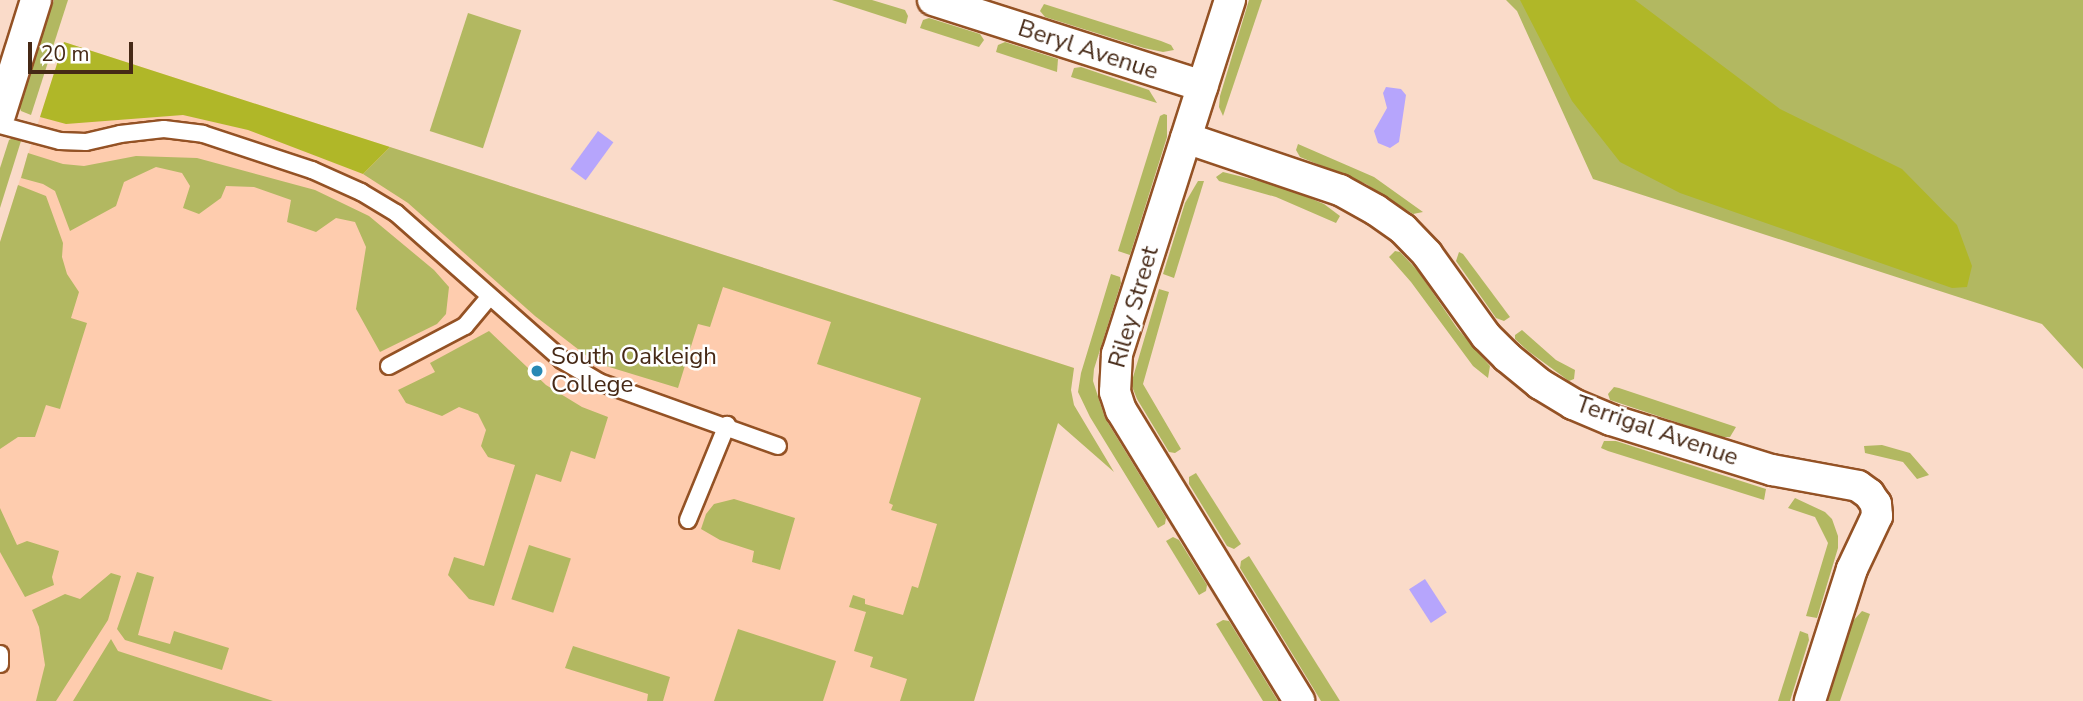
<!DOCTYPE html>
<html>
<head>
<meta charset="utf-8">
<style>
	body { margin:0 }
	#map { position:relative; width:2083px; height:701px; overflow:hidden; background:#fadbc9; font-family:"Nunito Sans",sans-serif }
	div>[style] { position:absolute }
	[style*='--x'] { left:calc(var(--x)*1px); top:calc(var(--y)*1px); width:calc(var(--w)*1px); rotate:calc(var(--a)*1deg) }
	.built>* { inset:0; background:#feccae }
	.green>* { inset:0; background:#b2b861; transform-origin:0 0 }
	.forest>* { inset:0; background:#b0b728 }
	.water>* { inset:0; background:#b6a5fc; transform-origin:0 0 }
	.roads { filter:drop-shadow(2px 0 #945225) drop-shadow(-2px 0 #945225) drop-shadow(0 2px #945225) drop-shadow(0 -2px #945225) }
	.service>* { height:16px; margin:-8px; padding:0 8px; transform-origin:8px; border-radius:8px; background:#fff }
	.minor>* { height:30px; margin:-15px; padding:0 15px; transform-origin:15px; border-radius:15px; background:#fff }
	.dots>* { width:19px; height:19px; translate:-50% -50%; box-sizing:border-box; border:4px solid #fff; border-radius:50% }
	span { translate:-50% -50%; white-space:nowrap; text-align:center; line-height:1.15; -webkit-text-stroke:5px #fff; paint-order:stroke }
	.street-label { font-size:24px; color:#462916 }
	.poi-label { font-size:24px; color:#462916 }
	.left { translate:0 -50%; text-align:left }
	.scale { position:absolute; left:28px; top:42px; width:105px; height:32px; box-sizing:border-box; border:4px solid #462916; border-top:0; padding-left:9px; font-size:21px; line-height:24px; white-space:nowrap; color:#462916; -webkit-text-stroke:5px #fff; paint-order:stroke }
</style>
</head>
<body>
<div id="map">
	<div class="built">
		<i style="clip-path:polygon(64px 42px,1074px 368px,974px 701px,0 701px,0 242px)"></i>
	</div>
	<div class="green">
		<i style="clip-path:polygon(54px 0,68px 0,31px 115px,21px 111px,19px 106px)"></i>
		<i style="clip-path:polygon(832px 0,872px 0,905px 10px,908px 16px,906px 24px)"></i>
		<i style="clip-path:polygon(1249px 0,1262px 0,1223px 116px,1219px 107px,1220px 96px)"></i>
		<i style="clip-path:polygon(1506px 0,2083px 0,2083px 369px,2042px 324px,1593px 179px,1517px 11px)"></i>
		<i style="clip-path:polygon(1044px 4px,1161px 41px,1171px 45px,1174px 50px,1163px 52px,1144px 48px,1045px 17px,1040px 11px)"></i>
		<i style="left:468px;top:13px;width:56px;height:124px;rotate:18deg"></i>
		<i style="clip-path:polygon(929px 18px,980px 34px,984px 40px,979px 47px,920px 28px,923px 20px)"></i>
		<i style="clip-path:polygon(1005px 42px,1058px 59px,1057px 72px,996px 52px,998px 45px)"></i>
		<i style="clip-path:polygon(1081px 67px,1149px 90px,1157px 103px,1071px 77px,1074px 68px)"></i>
		<i style="clip-path:polygon(1164px 114px,1167px 115px,1167px 137px,1130px 255px,1118px 251px,1160px 116px)"></i>
		<i style="clip-path:polygon(13px 138px,21px 141px,0 208px,0 168px,9px 140px)"></i>
		<i style="clip-path:polygon(1298px 144px,1374px 177px,1423px 212px,1413px 214px,1366px 184px,1300px 157px,1296px 150px)"></i>
		<i style="clip-path:polygon(390px 147px,1074px 368px,1071px 390px,1074px 405px,1114px 472px,1058px 423px,974px 701px,900px 701px,907px 679px,870px 667px,873px 657px,854px 651px,866px 612px,849px 607px,853px 595px,865px 599px,865px 604px,903px 615px,912px 586px,918px 588px,937px 524px,891px 510px,893px 505px,889px 503px,921px 398px,817px 364px,831px 322px,723px 287px,710px 327px,698px 324px,678px 388px,596px 363px,535px 316px,408px 203px,363px 174px)"></i>
		<i style="clip-path:polygon(28px 153px,63px 164px,84px 166px,136px 156px,197px 158px,315px 190px,369px 216px,434px 270px,449px 287px,446px 314px,437px 324px,380px 352px,356px 309px,366px 247px,355px 222px,336px 218px,316px 232px,287px 222px,291px 200px,254px 187px,226px 186px,221px 198px,199px 214px,183px 208px,190px 186px,182px 173px,156px 167px,124px 182px,116px 206px,70px 231px,55px 191px,43px 184px,21px 178px)"></i>
		<i style="clip-path:polygon(1223px 172px,1283px 187px,1324px 204px,1340px 216px,1336px 223px,1276px 197px,1219px 181px,1216px 177px)"></i>
		<i style="clip-path:polygon(1198px 181px,1204px 181px,1174px 278px,1163px 274px,1185px 203px)"></i>
		<i style="clip-path:polygon(18px 185px,46px 196px,63px 243px,62px 257px,67px 274px,79px 292px,71px 318px,87px 323px,60px 409px,46px 405px,35px 437px,18px 437px,0 449px,0 242px)"></i>
		<i style="clip-path:polygon(1395px 251px,1400px 252px,1418px 271px,1457px 328px,1490px 366px,1488px 378px,1473px 366px,1411px 282px,1389px 257px)"></i>
		<i style="clip-path:polygon(1459px 252px,1463px 254px,1510px 317px,1504px 321px,1496px 318px,1456px 261px)"></i>
		<i style="clip-path:polygon(1111px 274px,1120px 277px,1121px 283px,1094px 369px,1093px 381px,1105px 418px,1166px 518px,1165px 524px,1158px 528px,1090px 417px,1078px 392px,1081px 373px)"></i>
		<i style="clip-path:polygon(1159px 289px,1169px 292px,1143px 384px,1181px 449px,1175px 453px,1169px 452px,1137px 399px,1131px 384px)"></i>
		<i style="clip-path:polygon(1522px 330px,1556px 360px,1575px 370px,1574px 379px,1569px 381px,1528px 351px,1515px 339px,1515px 335px)"></i>
		<i style="clip-path:polygon(489px 331px,546px 385px,582px 407px,608px 417px,595px 459px,571px 451px,561px 482px,536px 474px,494px 606px,469px 599px,448px 575px,454px 557px,484px 566px,515px 465px,488px 457px,481px 446px,486px 430px,478px 414px,459px 407px,442px 416px,406px 403px,398px 390px,435px 372px,430px 363px)"></i>
		<i style="clip-path:polygon(1614px 387px,1619px 388px,1736px 427px,1730px 437px,1721px 437px,1610px 400px,1608px 394px)"></i>
		<i style="clip-path:polygon(1604px 441px,1616px 441px,1766px 489px,1764px 500px,1608px 451px,1601px 448px)"></i>
		<i style="clip-path:polygon(1882px 445px,1910px 453px,1929px 475px,1917px 479px,1903px 462px,1865px 453px,1864px 446px)"></i>
		<i style="clip-path:polygon(1196px 473px,1241px 544px,1234px 549px,1227px 546px,1189px 484px,1189px 477px)"></i>
		<i style="clip-path:polygon(1795px 498px,1825px 512px,1832px 519px,1838px 536px,1838px 548px,1817px 618px,1806px 616px,1828px 543px,1815px 517px,1788px 508px)"></i>
		<i style="clip-path:polygon(734px 499px,795px 518px,780px 570px,752px 562px,754px 551px,720px 540px,701px 529px,706px 514px,714px 504px)"></i>
		<i style="clip-path:polygon(0 508px,17px 545px,27px 541px,59px 551px,52px 577px,54px 585px,25px 597px,0 552px)"></i>
		<i style="clip-path:polygon(1173px 537px,1179px 540px,1207px 585px,1206px 591px,1199px 595px,1166px 541px)"></i>
		<i style="left:529px;top:545px;width:44px;height:57px;rotate:18deg"></i>
		<i style="clip-path:polygon(1249px 556px,1340px 701px,1321px 701px,1240px 568px,1241px 561px)"></i>
		<i style="clip-path:polygon(137px 572px,154px 577px,138px 635px,170px 644px,174px 631px,229px 648px,222px 670px,125px 640px,117px 629px)"></i>
		<i style="clip-path:polygon(111px 573px,121px 576px,108px 620px,56px 701px,36px 701px,45px 665px,39px 627px,32px 610px,65px 594px,80px 599px)"></i>
		<i style="clip-path:polygon(1862px 611px,1870px 614px,1840px 701px,1828px 701px,1853px 621px)"></i>
		<i style="clip-path:polygon(1223px 620px,1229px 621px,1278px 701px,1263px 701px,1216px 624px)"></i>
		<i style="clip-path:polygon(738px 629px,836px 661px,823px 701px,714px 701px)"></i>
		<i style="clip-path:polygon(1800px 631px,1808px 634px,1809px 640px,1790px 701px,1778px 701px)"></i>
		<i style="clip-path:polygon(111px 639px,118px 651px,273px 701px,73px 701px)"></i>
		<i style="clip-path:polygon(573px 646px,670px 677px,663px 701px,647px 701px,648px 694px,565px 668px)"></i>
	</div>
	<div class="forest">
		<i style="clip-path:polygon(1520px 0,1635px 0,1780px 109px,1902px 169px,1957px 225px,1972px 266px,1967px 287px,1952px 288px,1680px 193px,1620px 162px,1572px 101px)"></i>
		<i style="clip-path:polygon(64px 42px,309px 121px,390px 147px,363px 174px,248px 130px,183px 115px,66px 124px,40px 117px)"></i>
	</div>
	<div class="water">
		<i style="clip-path:polygon(1386px 87px,1401px 89px,1406px 95px,1399px 142px,1390px 148px,1378px 143px,1374px 131px,1387px 108px,1383px 93px)"></i>
		<i style="left:598px;top:131px;width:19px;height:47px;rotate:36deg"></i>
		<i style="left:1425px;top:579px;width:40px;height:19px;rotate:57deg"></i>
	</div>
	<div class="roads">
		<div class="service">
			<i style="--x:0;--y:125;--w:62;--a:14.9"></i>
			<i style="--x:60;--y:141;--w:26;--a:2"></i>
			<i style="--x:86;--y:142;--w:35;--a:-13"></i>
			<i style="--x:120;--y:134;--w:44;--a:-6.5"></i>
			<i style="--x:164;--y:129;--w:39;--a:7"></i>
			<i style="--x:203;--y:134;--w:115;--a:18.3"></i>
			<i style="--x:312;--y:170;--w:54;--a:24.2"></i>
			<i style="--x:361;--y:192;--w:41;--a:31"></i>
			<i style="--x:396;--y:213;--w:222;--a:41.5"></i>
			<i style="--x:562;--y:360;--w:43;--a:30.7"></i>
			<i style="--x:599;--y:382;--w:190;--a:19.7"></i>
			<i style="--x:389;--y:366;--w:86;--a:-27.8"></i>
			<i style="--x:465;--y:326;--w:38;--a:-50"></i>
			<i style="--x:688;--y:520;--w:103;--a:-67.7"></i>
			<i style="--x:0;--y:654;--w:10;--a:90"></i>
		</div>
		<div class="minor">
			<i style="--x:933;--y:0;--w:283;--a:17.7"></i>
			<i style="--x:1230;--y:0;--w:372;--a:107.7"></i>
			<i style="--x:1117;--y:354;--w:38;--a:93"></i>
			<i style="--x:1115;--y:392;--w:19;--a:72"></i>
			<i style="--x:1121;--y:410;--w:341;--a:58.5"></i>
			<i style="--x:0;--y:115;--w:121;--a:-72.6"></i>
			<i style="--x:1186;--y:138;--w:163;--a:18.7"></i>
			<i style="--x:1340;--y:190;--w:41;--a:29.1"></i>
			<i style="--x:1376;--y:210;--w:33;--a:35"></i>
			<i style="--x:1403;--y:229;--w:35;--a:46"></i>
			<i style="--x:1427;--y:254;--w:101;--a:54.3"></i>
			<i style="--x:1486;--y:336;--w:30;--a:45"></i>
			<i style="--x:1507;--y:357;--w:43;--a:39.3"></i>
			<i style="--x:1540;--y:384;--w:39;--a:31"></i>
			<i style="--x:1573;--y:404;--w:41;--a:22.8"></i>
			<i style="--x:1611;--y:420;--w:169;--a:17.3"></i>
			<i style="--x:1772;--y:470;--w:87;--a:10.5"></i>
			<i style="--x:1858;--y:486;--w:14;--a:36"></i>
			<i style="--x:1869;--y:494;--w:12;--a:55"></i>
			<i style="--x:1876;--y:504;--w:12;--a:85"></i>
			<i style="--x:1877;--y:516;--w:59;--a:115.3"></i>
			<i style="--x:1852;--y:569;--w:139;--a:107.7"></i>
		</div>
	</div>
	<div class="dots">
		<i style="left:537px;top:371px;background:#2889b4"></i>
	</div>
	<div class="street-label">
		<span style="left:1088px;top:50px;rotate:18deg">Beryl Avenue</span>
		<span style="left:1134px;top:307px;rotate:-74deg">Riley Street</span>
		<span style="left:1657px;top:431px;rotate:19deg">Terrigal Avenue</span>
	</div>
	<div class="poi-label">
		<span class="left" style="left:551px;top:371px">South Oakleigh<br>College</span>
	</div>
	<div class="scale">20 m</div>
</div>
</body>
</html>
